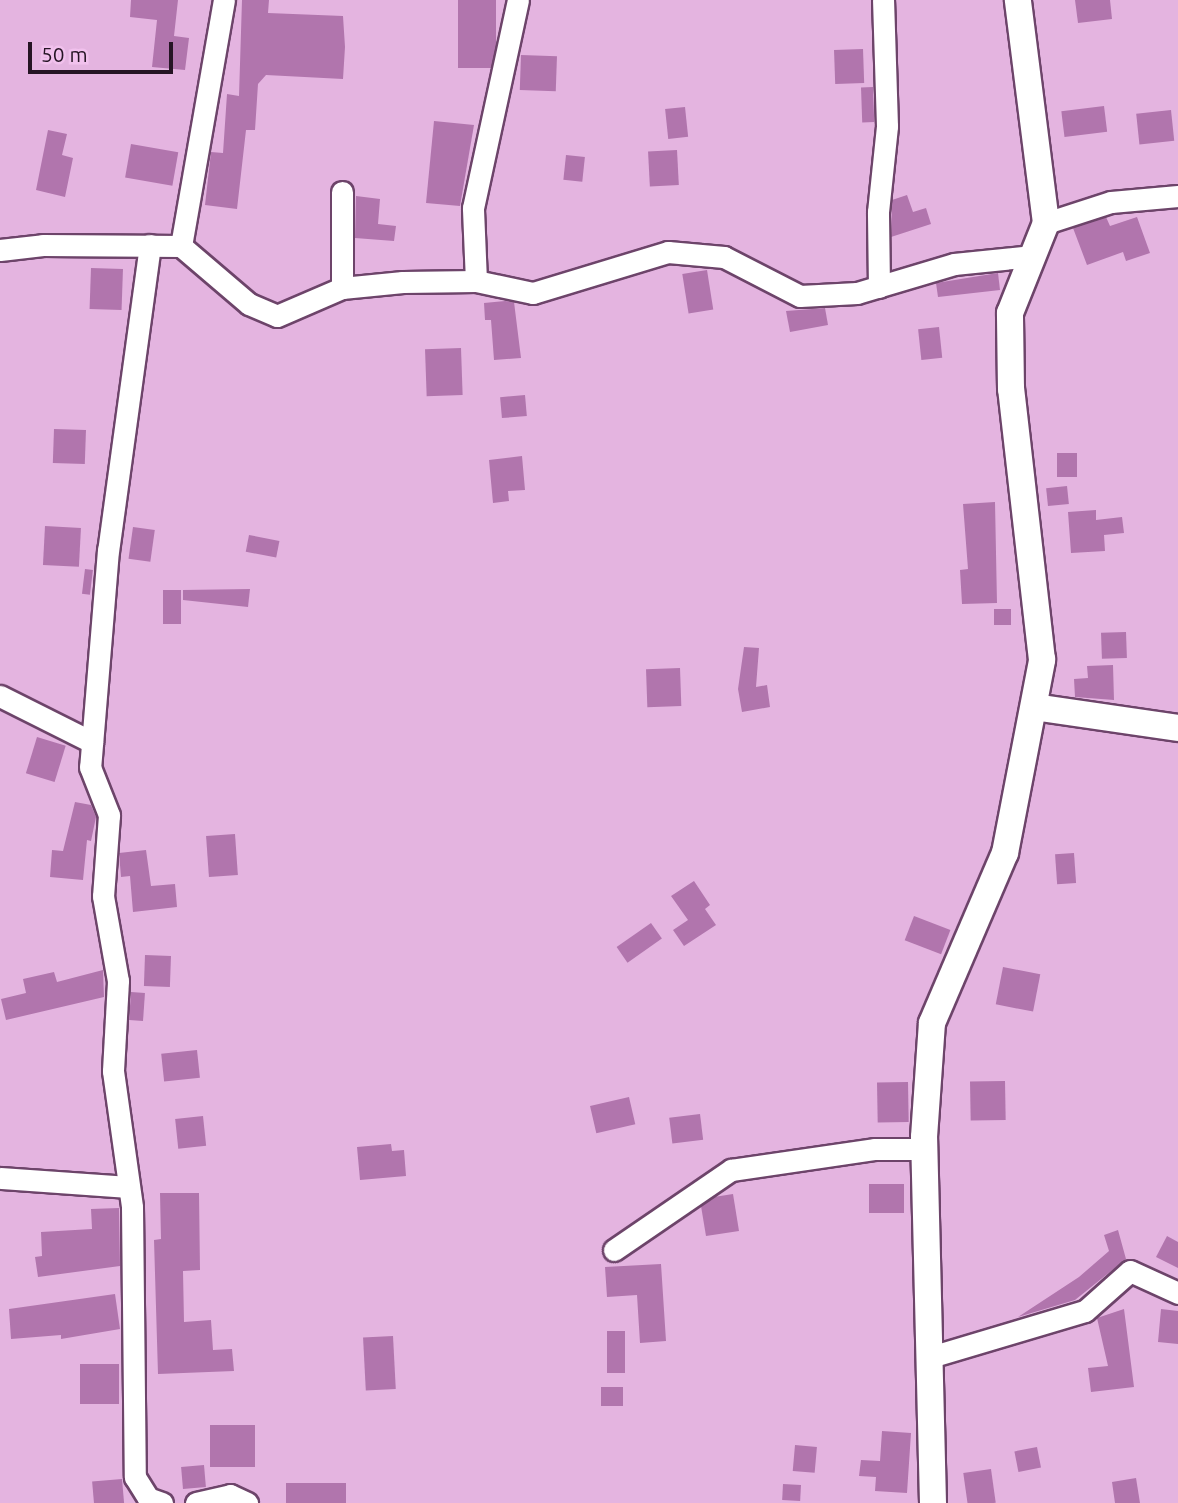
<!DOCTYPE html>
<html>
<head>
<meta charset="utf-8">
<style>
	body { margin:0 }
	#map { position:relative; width:1178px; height:1503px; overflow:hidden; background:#e4b4e0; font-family:Ubuntu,sans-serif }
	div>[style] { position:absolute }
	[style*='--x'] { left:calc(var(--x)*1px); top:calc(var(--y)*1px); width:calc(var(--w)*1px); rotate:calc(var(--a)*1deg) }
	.building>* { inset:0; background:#b175ad; transform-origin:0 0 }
	.roads { filter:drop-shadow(2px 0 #6d446a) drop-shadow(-2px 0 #6d446a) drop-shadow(0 2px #6d446a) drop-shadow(0 -2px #6d446a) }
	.minor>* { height:21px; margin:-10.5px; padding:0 10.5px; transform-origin:10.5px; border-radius:10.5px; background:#fff }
	.tertiary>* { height:26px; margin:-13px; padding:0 13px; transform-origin:13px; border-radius:13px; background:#fff }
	span { translate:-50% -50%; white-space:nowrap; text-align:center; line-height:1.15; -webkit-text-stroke:6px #f1c1ed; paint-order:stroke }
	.scale { position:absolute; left:28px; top:42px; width:145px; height:32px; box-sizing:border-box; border:4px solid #251424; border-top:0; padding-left:9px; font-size:21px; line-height:24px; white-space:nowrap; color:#251424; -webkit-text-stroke:5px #f1c1ed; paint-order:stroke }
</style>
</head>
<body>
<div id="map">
	<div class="building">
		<i style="clip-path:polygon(131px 0,178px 0,174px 36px,189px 38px,185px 70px,152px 67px,157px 20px,130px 17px)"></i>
		<i style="clip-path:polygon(242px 0,269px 0,268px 13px,343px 16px,345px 47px,343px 79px,266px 75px,258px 84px,255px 130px,246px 130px,237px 209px,205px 205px,211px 152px,223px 153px,227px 94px,239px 96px)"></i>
		<i style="left:458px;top:0;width:38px;height:68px"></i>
		<i style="clip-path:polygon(1075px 0,1110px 0,1112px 19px,1078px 23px)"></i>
		<i style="left:863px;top:49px;width:34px;height:29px;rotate:88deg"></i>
		<i style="left:521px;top:55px;width:36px;height:35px;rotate:2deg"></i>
		<i style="left:873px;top:87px;width:35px;height:12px;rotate:88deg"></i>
		<i style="left:1104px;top:106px;width:26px;height:43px;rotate:83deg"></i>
		<i style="left:685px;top:107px;width:30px;height:20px;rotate:84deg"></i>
		<i style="left:1171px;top:110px;width:31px;height:35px;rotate:84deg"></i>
		<i style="clip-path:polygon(434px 121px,474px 125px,460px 206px,426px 203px)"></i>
		<i style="clip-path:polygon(48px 130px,67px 134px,62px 155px,73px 158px,65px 197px,36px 190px)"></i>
		<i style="left:131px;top:144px;width:48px;height:34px;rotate:10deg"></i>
		<i style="left:677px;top:150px;width:35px;height:29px;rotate:87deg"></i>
		<i style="left:566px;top:155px;width:19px;height:25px;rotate:6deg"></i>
		<i style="clip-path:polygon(907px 195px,913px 212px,926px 208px,931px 224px,891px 237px,892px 200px)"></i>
		<i style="clip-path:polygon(356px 196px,380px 199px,378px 224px,396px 226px,394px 241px,355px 238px)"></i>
		<i style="clip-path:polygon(1106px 217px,1110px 226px,1137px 217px,1150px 253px,1126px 261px,1123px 252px,1087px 265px,1073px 228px)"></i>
		<i style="left:91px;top:268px;width:32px;height:41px;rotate:2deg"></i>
		<i style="left:707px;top:270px;width:40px;height:25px;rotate:81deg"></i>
		<i style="clip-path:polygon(998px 273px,1000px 290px,938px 297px,936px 283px)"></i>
		<i style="clip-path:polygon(505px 301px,514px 302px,521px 358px,494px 360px,491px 320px,485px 320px,484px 303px)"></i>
		<i style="clip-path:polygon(825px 308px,828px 325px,790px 332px,786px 311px)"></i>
		<i style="left:939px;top:327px;width:31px;height:21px;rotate:84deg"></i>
		<i style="left:461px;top:348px;width:47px;height:36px;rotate:88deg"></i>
		<i style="left:525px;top:395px;width:21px;height:25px;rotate:85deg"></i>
		<i style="left:54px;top:429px;width:32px;height:34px;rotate:2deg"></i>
		<i style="left:1057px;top:453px;width:20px;height:24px"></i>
		<i style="clip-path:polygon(522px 456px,525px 490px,508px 491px,509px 501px,493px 503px,489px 460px)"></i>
		<i style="left:1067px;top:486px;width:18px;height:21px;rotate:84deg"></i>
		<i style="clip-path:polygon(995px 502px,997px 603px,962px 604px,960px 570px,968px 569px,963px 504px)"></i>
		<i style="clip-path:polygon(1096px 510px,1096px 520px,1122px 517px,1124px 533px,1104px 535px,1105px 551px,1071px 553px,1068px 512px)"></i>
		<i style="left:45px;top:526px;width:36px;height:39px;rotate:3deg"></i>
		<i style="left:133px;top:527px;width:22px;height:32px;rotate:8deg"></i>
		<i style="left:249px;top:535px;width:31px;height:17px;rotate:11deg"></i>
		<i style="left:85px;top:569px;width:8px;height:25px;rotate:7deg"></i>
		<i style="clip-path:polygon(250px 589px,248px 607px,183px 600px,183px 590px)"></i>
		<i style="left:163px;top:590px;width:18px;height:34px"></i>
		<i style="left:994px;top:609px;width:17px;height:16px"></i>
		<i style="left:1126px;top:632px;width:26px;height:25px;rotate:88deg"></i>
		<i style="clip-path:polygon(744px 647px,759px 648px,756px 687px,767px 685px,770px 707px,742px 712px,738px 689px)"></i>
		<i style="clip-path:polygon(1113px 665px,1114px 700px,1075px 697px,1074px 679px,1088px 678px,1087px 666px)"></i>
		<i style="left:680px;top:668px;width:38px;height:34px;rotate:88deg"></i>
		<i style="left:37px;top:737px;width:30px;height:38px;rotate:17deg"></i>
		<i style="clip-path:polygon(75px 802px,91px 805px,96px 817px,91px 841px,87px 840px,83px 880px,50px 877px,52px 850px,63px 851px)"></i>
		<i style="left:235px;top:834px;width:41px;height:29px;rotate:86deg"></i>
		<i style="clip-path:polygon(146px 850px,151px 886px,175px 884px,177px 907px,133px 912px,130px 876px,121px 877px,119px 853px)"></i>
		<i style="left:1074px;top:853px;width:30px;height:19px;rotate:86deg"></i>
		<i style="clip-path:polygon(694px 881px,710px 905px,705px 909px,716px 925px,684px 946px,673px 930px,688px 920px,671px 896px)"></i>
		<i style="left:914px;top:916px;width:39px;height:26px;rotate:21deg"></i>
		<i style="left:651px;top:923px;width:19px;height:42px;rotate:55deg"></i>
		<i style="left:145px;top:955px;width:26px;height:31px;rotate:2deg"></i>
		<i style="left:1003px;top:967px;width:38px;height:38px;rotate:11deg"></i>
		<i style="clip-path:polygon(103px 970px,104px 997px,6px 1020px,1px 999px,26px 993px,23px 979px,54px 972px,57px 982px)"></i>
		<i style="left:131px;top:992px;width:14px;height:28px;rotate:4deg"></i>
		<i style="left:197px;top:1050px;width:28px;height:36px;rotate:84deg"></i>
		<i style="left:1005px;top:1081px;width:39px;height:35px;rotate:89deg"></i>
		<i style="left:908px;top:1082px;width:40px;height:31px;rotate:89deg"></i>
		<i style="left:629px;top:1097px;width:28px;height:40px;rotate:77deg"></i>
		<i style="left:700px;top:1114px;width:26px;height:31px;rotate:83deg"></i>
		<i style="left:203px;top:1116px;width:30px;height:28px;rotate:84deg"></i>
		<i style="clip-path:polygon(391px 1144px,392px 1151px,404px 1150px,406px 1176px,360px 1180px,357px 1147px)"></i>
		<i style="left:869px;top:1184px;width:35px;height:29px"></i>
		<i style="clip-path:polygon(160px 1193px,199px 1193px,200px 1270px,183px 1271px,184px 1322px,211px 1320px,213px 1350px,232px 1349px,234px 1371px,158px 1374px,154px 1240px,161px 1239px)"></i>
		<i style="clip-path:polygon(733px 1194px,739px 1231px,706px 1236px,701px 1206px,714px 1197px)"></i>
		<i style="clip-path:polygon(119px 1208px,120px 1266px,38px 1277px,35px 1257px,42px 1256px,41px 1232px,92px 1229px,91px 1209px)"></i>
		<i style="clip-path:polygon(1118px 1230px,1126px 1259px,1075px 1300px,1018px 1317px,1079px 1277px,1109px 1251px,1104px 1235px)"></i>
		<i style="clip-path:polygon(1167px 1236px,1178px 1242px,1178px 1268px,1156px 1257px)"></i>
		<i style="clip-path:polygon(661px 1264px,666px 1341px,640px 1343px,637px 1295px,607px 1297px,605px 1267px)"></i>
		<i style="clip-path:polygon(115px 1294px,120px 1329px,61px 1339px,61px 1335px,11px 1339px,9px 1309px)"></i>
		<i style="clip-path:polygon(1124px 1309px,1134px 1387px,1091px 1392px,1088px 1368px,1108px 1366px,1097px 1318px)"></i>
		<i style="clip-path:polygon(1161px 1309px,1178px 1311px,1178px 1344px,1158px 1342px)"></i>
		<i style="left:607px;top:1331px;width:18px;height:42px"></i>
		<i style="left:393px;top:1336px;width:53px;height:30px;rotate:87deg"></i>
		<i style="left:80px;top:1364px;width:39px;height:40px"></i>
		<i style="left:623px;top:1387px;width:19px;height:22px;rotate:90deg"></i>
		<i style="left:210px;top:1425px;width:45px;height:42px"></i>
		<i style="clip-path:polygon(882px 1431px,911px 1433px,907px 1493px,875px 1491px,876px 1477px,859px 1476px,861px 1460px,880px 1461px)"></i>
		<i style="left:795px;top:1445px;width:22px;height:26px;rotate:5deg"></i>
		<i style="left:1037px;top:1447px;width:21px;height:23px;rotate:79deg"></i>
		<i style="left:204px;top:1465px;width:22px;height:23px;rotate:85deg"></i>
		<i style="left:991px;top:1469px;width:34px;height:28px;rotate:82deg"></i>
		<i style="clip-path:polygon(1136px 1478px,1140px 1503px,1115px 1503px,1112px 1482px)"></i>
		<i style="left:122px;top:1479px;width:24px;height:30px;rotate:85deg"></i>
		<i style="left:346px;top:1483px;width:20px;height:60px;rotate:90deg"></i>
		<i style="left:783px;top:1484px;width:18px;height:16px;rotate:3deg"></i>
	</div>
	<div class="roads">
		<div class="minor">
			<i style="--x:1046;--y:223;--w:68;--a:-17.9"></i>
			<i style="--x:1111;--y:202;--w:67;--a:-5.1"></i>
			<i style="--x:150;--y:245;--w:308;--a:97.8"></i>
			<i style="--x:108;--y:550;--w:218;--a:94.7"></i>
			<i style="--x:90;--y:767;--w:52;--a:68.4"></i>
			<i style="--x:109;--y:815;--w:81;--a:94.2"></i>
			<i style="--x:103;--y:896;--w:86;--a:80"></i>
			<i style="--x:118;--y:981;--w:90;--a:93.2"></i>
			<i style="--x:113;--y:1071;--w:137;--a:82"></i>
			<i style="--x:132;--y:1207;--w:270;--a:89.4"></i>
			<i style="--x:135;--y:1477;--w:25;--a:58"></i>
			<i style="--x:148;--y:1498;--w:15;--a:20"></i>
			<i style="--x:181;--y:246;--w:250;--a:-80.1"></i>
			<i style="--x:0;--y:250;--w:43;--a:-6.6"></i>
			<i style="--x:43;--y:245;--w:138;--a:0.4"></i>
			<i style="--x:181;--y:246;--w:89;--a:40.5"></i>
			<i style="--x:249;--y:304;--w:30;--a:23"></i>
			<i style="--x:277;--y:316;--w:71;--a:-23.3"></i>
			<i style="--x:342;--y:288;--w:61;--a:-5.6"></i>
			<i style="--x:403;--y:282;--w:73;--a:-0.8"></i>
			<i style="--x:476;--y:281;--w:58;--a:11.9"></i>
			<i style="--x:533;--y:293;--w:141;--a:-16.9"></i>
			<i style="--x:668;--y:252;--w:56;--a:5.1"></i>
			<i style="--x:724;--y:257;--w:85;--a:27.2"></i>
			<i style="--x:800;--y:296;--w:57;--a:-3"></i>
			<i style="--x:857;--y:293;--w:101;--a:-16.6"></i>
			<i style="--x:954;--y:264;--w:79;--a:-5.8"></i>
			<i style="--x:476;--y:281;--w:73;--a:-92.4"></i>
			<i style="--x:473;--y:208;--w:213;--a:-77.8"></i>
			<i style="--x:879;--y:287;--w:75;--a:-90.8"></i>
			<i style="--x:878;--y:212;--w:86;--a:-84"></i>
			<i style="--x:887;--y:126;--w:126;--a:-91.8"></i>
			<i style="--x:342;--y:288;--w:96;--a:-90"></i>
			<i style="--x:0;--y:696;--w:103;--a:26.6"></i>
			<i style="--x:0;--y:1178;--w:129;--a:4"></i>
			<i style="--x:614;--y:1250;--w:142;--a:-34.4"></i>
			<i style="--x:731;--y:1170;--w:146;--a:-8.3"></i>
			<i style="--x:875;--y:1149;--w:49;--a:0"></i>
			<i style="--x:927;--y:1358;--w:165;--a:-16.6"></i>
			<i style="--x:1085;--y:1311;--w:60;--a:-41.6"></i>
			<i style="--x:1130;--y:1271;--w:53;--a:24.6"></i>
			<i style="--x:196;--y:1503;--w:35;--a:-13"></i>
			<i style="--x:230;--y:1495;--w:19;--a:25"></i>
		</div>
		<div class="tertiary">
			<i style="--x:1034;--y:707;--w:146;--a:8.3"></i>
			<i style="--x:933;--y:1503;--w:366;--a:-91.4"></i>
			<i style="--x:924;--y:1137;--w:114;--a:-86"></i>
			<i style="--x:932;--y:1023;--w:185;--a:-66.8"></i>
			<i style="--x:1005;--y:853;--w:197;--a:-79.1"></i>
			<i style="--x:1042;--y:660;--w:273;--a:-96.5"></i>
			<i style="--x:1011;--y:389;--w:76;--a:-90.8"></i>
			<i style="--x:1010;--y:313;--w:97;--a:-68.2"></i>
			<i style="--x:1046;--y:223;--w:225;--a:-97.2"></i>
		</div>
	</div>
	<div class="scale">50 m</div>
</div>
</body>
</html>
